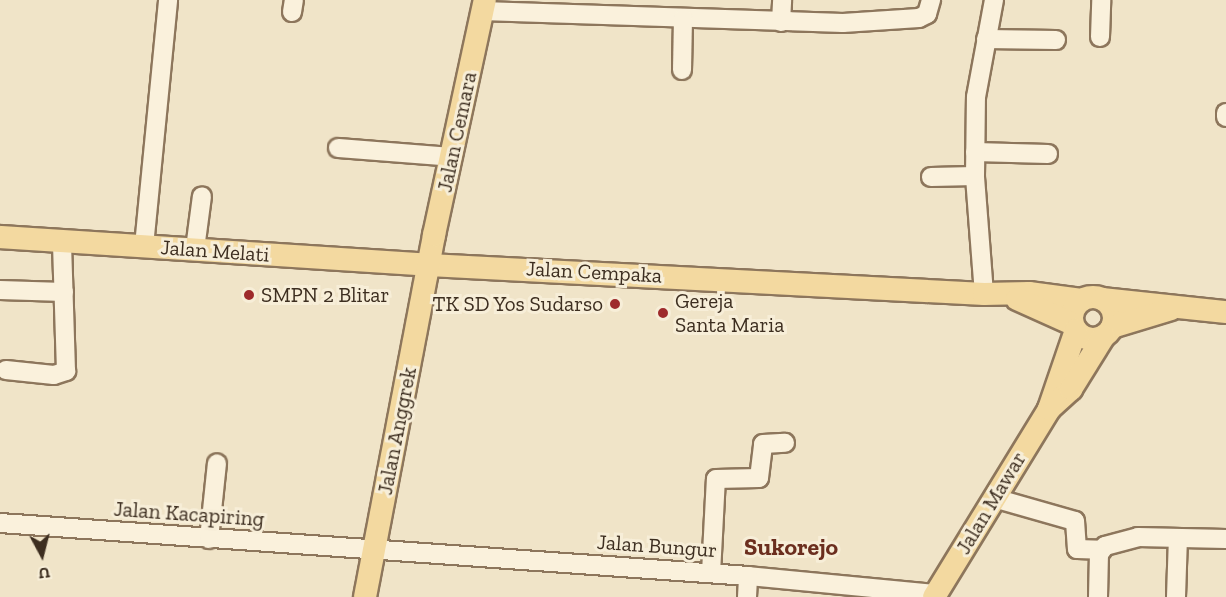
<!DOCTYPE html>
<html>
<head>
<meta charset="utf-8">
<style>
	body { margin:0 }
	#map { position:relative; width:1226px; height:597px; overflow:hidden; background:#f0e4c8; font-family:"Zilla Slab",serif }
	div>[style] { position:absolute }
	[style*='--x'] { left:calc(var(--x)*1px); top:calc(var(--y)*1px); width:calc(var(--w)*1px); rotate:calc(var(--a)*1deg) }
	.roads { filter:drop-shadow(2px 0 #8d765c) drop-shadow(-2px 0 #8d765c) drop-shadow(0 2px #8d765c) drop-shadow(0 -2px #8d765c) }
	.minor>* { height:18px; margin:-9px; padding:0 9px; transform-origin:9px; border-radius:9px; background:#faf1dc }
	.major>* { height:22px; margin:-11px; padding:0 11px; transform-origin:11px; border-radius:11px; background:#f3d9a0 }
	.major>.ring { margin:-11px; padding:0; box-sizing:content-box; background:none; border:22px solid #f3d9a0; border-radius:50% }
	.dots>* { width:16px; height:16px; translate:-50% -50%; box-sizing:border-box; border:3px solid #f7eed8; border-radius:50% }
	span { translate:-50% -50%; white-space:nowrap; text-align:center; line-height:1.15; -webkit-text-stroke:6px #f7eed8; paint-order:stroke }
	.street-label { font-size:21px; color:#3d2e20 }
	.poi-label { font-size:21px; color:#3d2e20 }
	.left { translate:0 -50%; text-align:left }
	.right { translate:-100% -50%; text-align:right }
	.quarter-label { font-size:24px; color:#6b2e1e; font-weight:700 }
	.north { position:absolute; left:12px; top:525px; width:60px; height:60px; -webkit-text-stroke:4px #f7eed8; paint-order:stroke; rotate:173deg; font-size:16px; font-weight:700; line-height:24px; text-align:center; color:#3d2e20 }
	.north::after { content:''; display:block; margin:auto; width:21px; height:27px; background:#3d2e20; clip-path:polygon(50% 0,100% 100%,50% 72%,0 100%) }
</style>
</head>
<body>
<div id="map">
	<div class="roads">
		<div class="minor">
			<i style="--x:482;--y:11;--w:361;--a:1.9"></i>
			<i style="--x:843;--y:23;--w:76;--a:-3.8"></i>
			<i style="--x:919;--y:18;--w:9;--a:-27"></i>
			<i style="--x:927;--y:14;--w:15;--a:-74"></i>
			<i style="--x:292;--y:12;--w:12;--a:-81"></i>
			<i style="--x:781;--y:22;--w:22;--a:-87"></i>
			<i style="--x:1100;--y:37;--w:37;--a:-88"></i>
			<i style="--x:986;--y:39;--w:70;--a:0.8"></i>
			<i style="--x:682;--y:70;--w:52;--a:-88.9"></i>
			<i style="--x:1226;--y:113;--w:4;--a:90"></i>
			<i style="--x:338;--y:148;--w:114;--a:4.5"></i>
			<i style="--x:975;--y:152;--w:73;--a:1.6"></i>
			<i style="--x:931;--y:177;--w:44;--a:-1.3"></i>
			<i style="--x:144;--y:246;--w:247;--a:-84.4"></i>
			<i style="--x:195;--y:249;--w:53;--a:-82.5"></i>
			<i style="--x:0;--y:290;--w:64;--a:1.8"></i>
			<i style="--x:984;--y:294;--w:118;--a:-94.4"></i>
			<i style="--x:975;--y:176;--w:79;--a:-89.3"></i>
			<i style="--x:976;--y:97;--w:99;--a:-79.5"></i>
			<i style="--x:6;--y:370;--w:48;--a:5.9"></i>
			<i style="--x:54;--y:375;--w:13;--a:-18"></i>
			<i style="--x:66;--y:371;--w:130;--a:-91.8"></i>
			<i style="--x:994;--y:498;--w:84;--a:15.9"></i>
			<i style="--x:1075;--y:521;--w:28;--a:86"></i>
			<i style="--x:1077;--y:549;--w:24;--a:2"></i>
			<i style="--x:0;--y:523;--w:750;--a:4.05"></i>
			<i style="--x:748;--y:576;--w:189;--a:5.5"></i>
			<i style="--x:209;--y:539;--w:76;--a:-84"></i>
			<i style="--x:711;--y:573;--w:94;--a:-87"></i>
			<i style="--x:716;--y:479;--w:43;--a:-1.3"></i>
			<i style="--x:759;--y:478;--w:34;--a:-83"></i>
			<i style="--x:763;--y:444;--w:22;--a:-3"></i>
			<i style="--x:747;--y:597;--w:21;--a:-87"></i>
			<i style="--x:1098;--y:597;--w:43;--a:-88.7"></i>
			<i style="--x:1099;--y:554;--w:10;--a:-53"></i>
			<i style="--x:1105;--y:546;--w:34;--a:-15"></i>
			<i style="--x:1138;--y:537;--w:88;--a:1.3"></i>
			<i style="--x:1176;--y:597;--w:59;--a:-88.1"></i>
		</div>
		<div class="major">
			<i style="--x:0;--y:237;--w:430;--a:3.7"></i>
			<i style="--x:429;--y:265;--w:556;--a:2.99"></i>
			<i style="--x:984;--y:294;--w:45;--a:-1.3"></i>
			<i style="--x:1029;--y:293;--w:53;--a:7.5"></i>
			<i class="ring" style="left:1072px;top:297px;width:20px;height:20px"></i>
			<i style="--x:1017;--y:299;--w:61;--a:24.1"></i>
			<i style="--x:1102;--y:299;--w:125;--a:6"></i>
			<i style="--x:1112;--y:327;--w:62;--a:-17"></i>
			<i style="--x:1049;--y:409;--w:83;--a:-71.1"></i>
			<i style="--x:365;--y:597;--w:369;--a:-79.2"></i>
			<i style="--x:434;--y:235;--w:240;--a:-77.8"></i>
			<i style="--x:934;--y:597;--w:220;--a:-58.5"></i>
			<i style="--x:1049;--y:409;--w:30;--a:-42"></i>
			<i style="--x:1071;--y:389;--w:62;--a:-58.1"></i>
		</div>
	</div>
	<div class="dots">
		<i style="left:249px;top:295px;background:#9e2a2b"></i>
		<i style="left:615px;top:304px;background:#9e2a2b"></i>
		<i style="left:663px;top:313px;background:#9e2a2b"></i>
	</div>
	<div class="street-label">
		<span style="left:457px;top:132px;rotate:-78deg">Jalan Cemara</span>
		<span style="left:215px;top:251px;rotate:4deg">Jalan Melati</span>
		<span style="left:594px;top:272px;rotate:3deg">Jalan Cempaka</span>
		<span style="left:397px;top:431px;rotate:-79deg">Jalan Anggrek</span>
		<span style="left:991px;top:503px;rotate:-59deg">Jalan Mawar</span>
		<span style="left:189px;top:514px;rotate:4deg">Jalan Kacapiring</span>
		<span style="left:657px;top:546px;rotate:4deg">Jalan Bungur</span>
	</div>
	<div class="poi-label">
		<span class="left" style="left:261px;top:295px">SMPN 2 Blitar</span>
		<span class="left" style="left:675px;top:313px">Gereja<br>Santa Maria</span>
		<span class="right" style="left:603px;top:304px">TK SD Yos Sudarso</span>
	</div>
	<div class="quarter-label">
		<span style="left:791px;top:547px">Sukorejo</span>
	</div>
	<div class="north">U</div>
</div>
</body>
</html>
